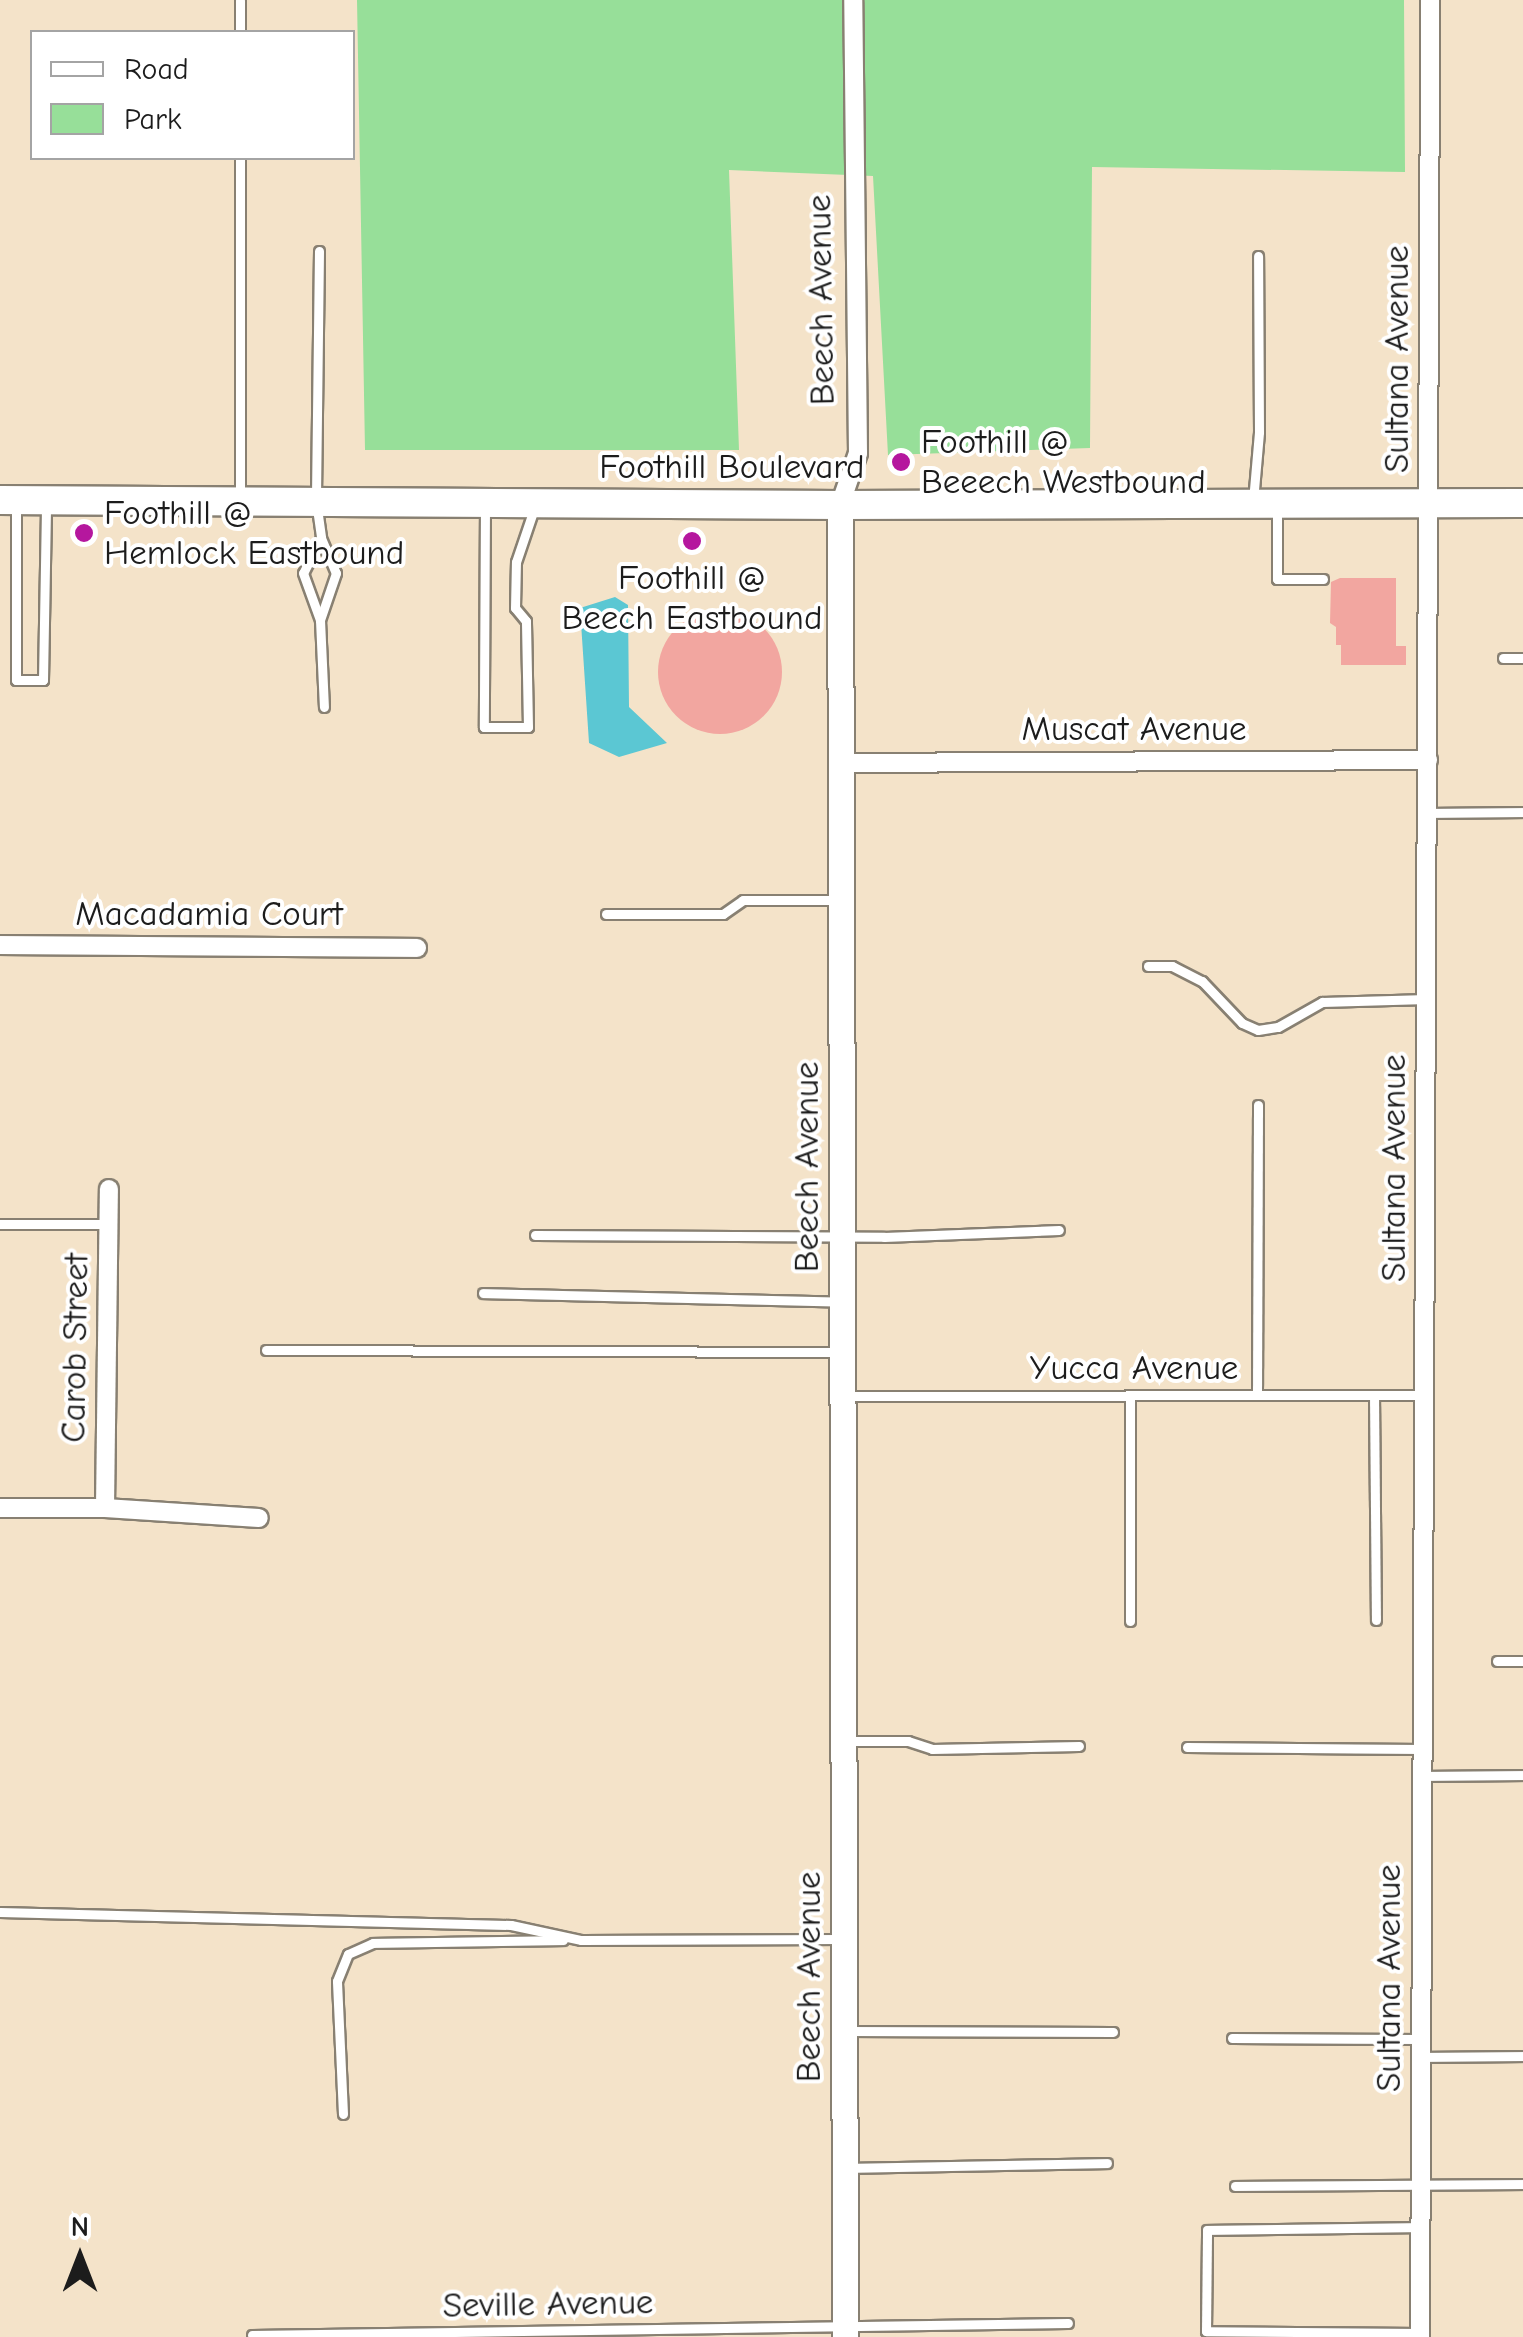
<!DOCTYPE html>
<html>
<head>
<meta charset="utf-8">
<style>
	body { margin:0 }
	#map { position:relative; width:1523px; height:2337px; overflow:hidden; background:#f4e3c9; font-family:"Comic Neue",sans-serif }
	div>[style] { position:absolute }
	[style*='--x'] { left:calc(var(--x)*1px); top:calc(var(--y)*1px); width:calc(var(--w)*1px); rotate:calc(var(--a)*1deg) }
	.green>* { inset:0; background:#97df99 }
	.water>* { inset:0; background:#5bc7d3 }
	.building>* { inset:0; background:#f2a6a0 }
	.round { border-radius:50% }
	.roads { filter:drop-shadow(2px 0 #888072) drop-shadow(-2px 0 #888072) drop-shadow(0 2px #888072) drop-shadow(0 -2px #888072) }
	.service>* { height:9px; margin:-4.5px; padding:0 4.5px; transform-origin:4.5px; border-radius:4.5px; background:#fff }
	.minor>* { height:18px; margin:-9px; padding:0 9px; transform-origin:9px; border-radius:9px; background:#fff }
	.secondary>* { height:25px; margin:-12.5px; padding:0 12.5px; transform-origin:12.5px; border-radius:12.5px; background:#fff }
	.primary>* { height:28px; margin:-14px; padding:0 14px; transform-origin:14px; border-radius:14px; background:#fff }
	.dots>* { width:28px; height:28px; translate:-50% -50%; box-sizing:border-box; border:5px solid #fff; border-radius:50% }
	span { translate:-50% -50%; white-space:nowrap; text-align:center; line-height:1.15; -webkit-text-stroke:8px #fff; paint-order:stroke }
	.street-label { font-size:35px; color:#1c1c1c }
	.poi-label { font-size:35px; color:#1c1c1c }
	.left { translate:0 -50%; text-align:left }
	.legend { position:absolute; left:30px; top:30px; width:325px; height:130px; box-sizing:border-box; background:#fff; border:2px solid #a4a4a4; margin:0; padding:12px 18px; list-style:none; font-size:30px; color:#1c1c1c }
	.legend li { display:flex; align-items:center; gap:20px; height:50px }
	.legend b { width:50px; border:2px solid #a4a4a4 }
	.north { position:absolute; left:30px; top:2207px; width:100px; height:100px; -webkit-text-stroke:8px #fff; paint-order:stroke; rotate:0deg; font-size:28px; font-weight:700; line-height:40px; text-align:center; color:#1c1c1c }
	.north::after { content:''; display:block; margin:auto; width:35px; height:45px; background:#1c1c1c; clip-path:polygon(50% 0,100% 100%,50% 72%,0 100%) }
</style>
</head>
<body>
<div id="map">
	<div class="green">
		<i style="clip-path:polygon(357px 0,1404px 0,1405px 172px,1092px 167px,1090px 448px,888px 455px,873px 176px,729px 170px,739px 450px,365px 450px)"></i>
	</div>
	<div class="water">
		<i style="clip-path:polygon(615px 597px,628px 605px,629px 707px,667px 743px,619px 757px,589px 743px,580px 608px)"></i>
	</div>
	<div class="building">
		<i style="clip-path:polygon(1340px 578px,1396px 578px,1396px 646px,1406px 646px,1406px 665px,1341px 665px,1341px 645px,1336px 645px,1336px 627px,1330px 623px,1331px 582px)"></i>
		<i class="round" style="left:658px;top:610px;width:124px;height:124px"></i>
	</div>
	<div class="roads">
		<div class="service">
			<i style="--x:240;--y:0;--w:32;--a:90"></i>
			<i style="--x:240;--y:158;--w:340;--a:90"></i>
			<i style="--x:319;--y:251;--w:250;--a:90.7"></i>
			<i style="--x:316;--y:501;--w:37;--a:82"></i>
			<i style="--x:321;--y:538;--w:38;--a:67"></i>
			<i style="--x:336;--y:573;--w:50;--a:108.8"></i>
			<i style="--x:1253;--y:501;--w:69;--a:-85"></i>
			<i style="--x:1259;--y:432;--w:176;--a:-90.3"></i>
			<i style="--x:16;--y:504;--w:176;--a:90"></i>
			<i style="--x:16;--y:680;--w:27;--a:0"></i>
			<i style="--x:43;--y:680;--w:177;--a:-89"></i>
			<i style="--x:485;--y:505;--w:222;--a:90.3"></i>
			<i style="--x:484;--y:727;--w:44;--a:0"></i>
			<i style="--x:528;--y:727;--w:106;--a:-91.1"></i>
			<i style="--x:526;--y:621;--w:17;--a:-130"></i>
			<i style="--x:515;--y:608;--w:46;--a:-88.8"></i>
			<i style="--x:516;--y:562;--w:59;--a:-71.3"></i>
			<i style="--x:1277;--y:507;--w:72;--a:90"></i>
			<i style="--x:1277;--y:579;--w:46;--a:0"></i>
			<i style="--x:321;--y:538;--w:39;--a:117"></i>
			<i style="--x:303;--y:573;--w:50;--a:70.1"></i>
			<i style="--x:320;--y:620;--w:87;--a:87.4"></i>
			<i style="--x:1503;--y:658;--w:20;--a:0"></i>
			<i style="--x:1428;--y:813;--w:95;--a:-0.6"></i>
			<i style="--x:606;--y:914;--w:117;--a:0"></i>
			<i style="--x:723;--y:914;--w:24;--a:-35"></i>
			<i style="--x:743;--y:900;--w:95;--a:0"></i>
			<i style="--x:1148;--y:966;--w:24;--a:0"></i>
			<i style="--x:1172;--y:966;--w:34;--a:27"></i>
			<i style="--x:1202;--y:981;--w:58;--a:46.4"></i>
			<i style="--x:1242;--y:1023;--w:17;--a:24"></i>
			<i style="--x:1258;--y:1030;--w:20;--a:-9"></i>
			<i style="--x:1278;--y:1027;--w:51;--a:-29.6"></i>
			<i style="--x:1322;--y:1002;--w:105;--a:-1.6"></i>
			<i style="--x:0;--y:1224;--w:107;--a:0"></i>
			<i style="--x:535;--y:1235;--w:349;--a:0.3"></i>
			<i style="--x:884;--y:1237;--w:175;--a:-2.3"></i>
			<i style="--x:483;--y:1293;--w:357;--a:1.4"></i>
			<i style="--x:266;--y:1350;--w:574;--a:0.2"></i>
			<i style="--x:1257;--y:1395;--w:290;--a:-89.8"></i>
			<i style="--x:1374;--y:1395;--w:225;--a:89.5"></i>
			<i style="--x:843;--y:1396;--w:582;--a:-0.1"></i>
			<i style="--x:1130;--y:1621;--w:225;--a:-90"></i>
			<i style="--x:1497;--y:1661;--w:26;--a:0"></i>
			<i style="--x:846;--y:1741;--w:62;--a:0"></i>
			<i style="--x:908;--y:1741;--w:25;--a:18"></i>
			<i style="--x:932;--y:1749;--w:147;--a:-1.2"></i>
			<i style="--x:1187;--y:1747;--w:236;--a:0.5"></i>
			<i style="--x:1423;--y:1776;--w:100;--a:-0.6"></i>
			<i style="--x:0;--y:1912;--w:511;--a:1.46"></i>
			<i style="--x:511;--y:1925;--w:72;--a:12.1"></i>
			<i style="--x:581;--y:1940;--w:260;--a:-0.2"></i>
			<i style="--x:847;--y:2031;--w:266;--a:0.2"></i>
			<i style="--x:1232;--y:2038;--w:190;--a:0.3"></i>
			<i style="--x:1421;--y:2057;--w:102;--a:-0.6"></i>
			<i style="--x:343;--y:2114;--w:133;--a:-92.6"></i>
			<i style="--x:337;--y:1981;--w:29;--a:-68"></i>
			<i style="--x:348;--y:1954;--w:27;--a:-24"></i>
			<i style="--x:373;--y:1943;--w:190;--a:-0.9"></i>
			<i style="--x:848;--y:2168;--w:259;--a:-1.1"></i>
			<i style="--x:1235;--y:2186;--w:288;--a:-0.4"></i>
			<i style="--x:1419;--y:2333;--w:213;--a:-179.5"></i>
			<i style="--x:1206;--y:2331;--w:101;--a:-89.4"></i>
			<i style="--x:1207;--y:2230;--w:214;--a:-0.8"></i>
			<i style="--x:252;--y:2335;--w:816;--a:-0.84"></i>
		</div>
		<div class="minor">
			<i style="--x:840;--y:505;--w:55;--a:-70.9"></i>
			<i style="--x:858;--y:453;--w:453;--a:-90.6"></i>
			<i style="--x:841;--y:763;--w:587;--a:-0.29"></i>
			<i style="--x:0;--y:945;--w:417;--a:0.4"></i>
			<i style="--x:0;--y:1508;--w:105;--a:0"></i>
			<i style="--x:105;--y:1508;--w:154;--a:3.7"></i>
			<i style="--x:105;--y:1508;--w:319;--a:-89.3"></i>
			<i style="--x:1420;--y:2337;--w:2337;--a:-89.75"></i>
		</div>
		<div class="secondary">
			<i style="--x:840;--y:505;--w:1832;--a:89.84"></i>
		</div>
		<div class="primary">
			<i style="--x:0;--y:500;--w:840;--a:0.34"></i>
			<i style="--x:840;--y:505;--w:683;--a:-0.17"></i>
		</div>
	</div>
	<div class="dots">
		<i style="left:901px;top:462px;background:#b5179e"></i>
		<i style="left:84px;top:533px;background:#b5179e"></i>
		<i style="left:692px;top:541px;background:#b5179e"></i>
	</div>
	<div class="street-label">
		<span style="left:821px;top:300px;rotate:-91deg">Beech Avenue</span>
		<span style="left:1397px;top:359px;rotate:-90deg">Sultana Avenue</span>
		<span style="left:732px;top:467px">Foothill Boulevard</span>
		<span style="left:1134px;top:729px">Muscat Avenue</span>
		<span style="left:209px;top:914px">Macadamia Court</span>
		<span style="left:807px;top:1167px;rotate:-90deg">Beech Avenue</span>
		<span style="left:1394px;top:1168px;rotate:-90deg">Sultana Avenue</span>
		<span style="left:75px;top:1348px;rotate:-89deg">Carob Street</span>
		<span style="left:1134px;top:1368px">Yucca Avenue</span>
		<span style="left:809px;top:1977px;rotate:-90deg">Beech Avenue</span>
		<span style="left:1389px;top:1978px;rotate:-90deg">Sultana Avenue</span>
		<span style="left:548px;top:2304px;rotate:-1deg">Seville Avenue</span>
	</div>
	<div class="poi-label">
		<span class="left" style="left:921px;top:462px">Foothill @<br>Beeech Westbound</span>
		<span class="left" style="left:104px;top:533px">Foothill @<br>Hemlock Eastbound</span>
		<span style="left:692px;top:598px">Foothill @<br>Beech Eastbound</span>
	</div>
	<ul class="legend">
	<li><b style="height:12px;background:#fff"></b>Road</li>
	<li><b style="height:28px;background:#97df99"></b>Park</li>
	</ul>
	<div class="north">N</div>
</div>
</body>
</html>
